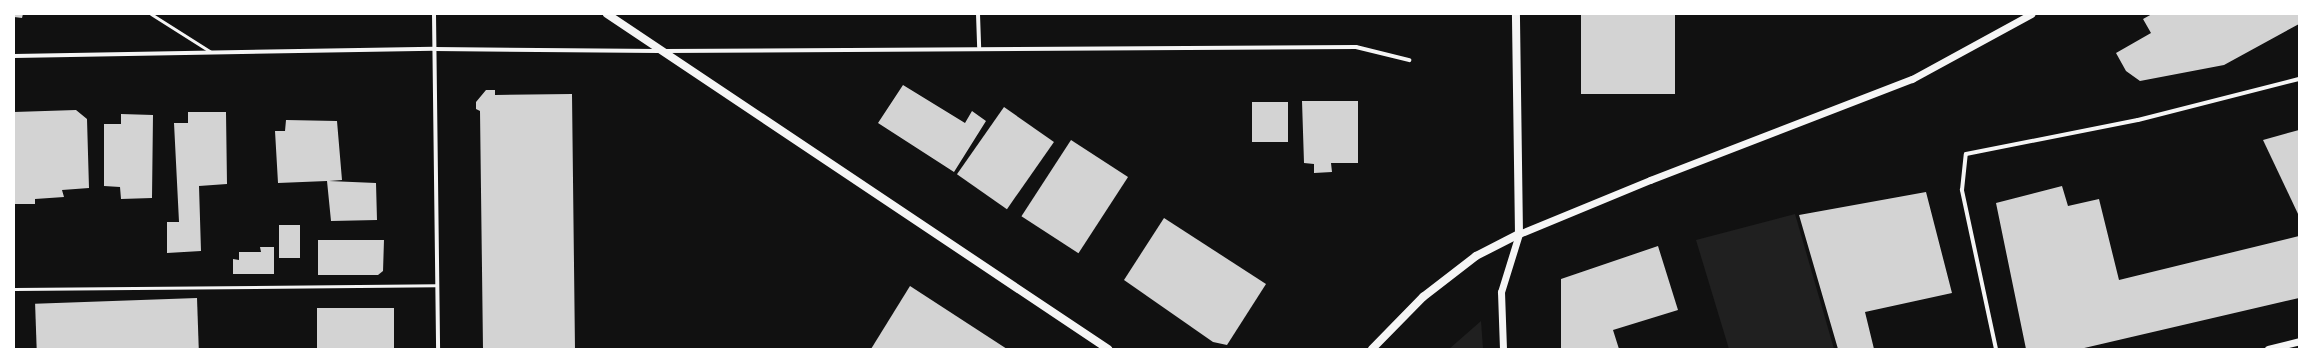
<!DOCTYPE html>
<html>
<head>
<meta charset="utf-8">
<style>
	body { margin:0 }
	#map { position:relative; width:2313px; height:363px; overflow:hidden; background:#111; font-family:Karla,sans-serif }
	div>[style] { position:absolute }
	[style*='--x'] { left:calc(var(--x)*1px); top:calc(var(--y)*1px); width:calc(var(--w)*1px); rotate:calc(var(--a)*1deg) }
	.green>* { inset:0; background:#202020 }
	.building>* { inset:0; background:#d3d3d3; transform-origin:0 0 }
	.service>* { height:3px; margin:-1.5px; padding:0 1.5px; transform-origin:1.5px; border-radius:1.5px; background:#f5f5f5 }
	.minor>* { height:4px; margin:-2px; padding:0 2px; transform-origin:2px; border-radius:2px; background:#f5f5f5 }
	.tertiary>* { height:7px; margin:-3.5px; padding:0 3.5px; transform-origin:3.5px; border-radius:3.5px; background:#f5f5f5 }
	.secondary>* { height:8px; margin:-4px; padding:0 4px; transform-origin:4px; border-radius:4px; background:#f5f5f5 }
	span { translate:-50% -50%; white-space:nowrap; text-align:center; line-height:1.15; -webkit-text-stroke:4px #fff; paint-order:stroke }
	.frame { position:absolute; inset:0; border:15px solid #fff; pointer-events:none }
</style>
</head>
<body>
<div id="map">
	<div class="green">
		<i style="clip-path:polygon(1795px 214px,1834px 349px,1729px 349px,1696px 240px)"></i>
		<i style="clip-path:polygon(1481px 321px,1483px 349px,1449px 349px)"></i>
	</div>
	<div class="building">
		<i style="clip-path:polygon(14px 14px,23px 14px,22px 18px,14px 17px)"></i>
		<i style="left:1581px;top:14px;width:94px;height:80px"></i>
		<i style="clip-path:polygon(2152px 14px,2299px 14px,2299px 24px,2224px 65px,2140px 81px,2126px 71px,2116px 53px,2151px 33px,2143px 19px)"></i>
		<i style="clip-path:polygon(903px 85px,965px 123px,972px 111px,986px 121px,954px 172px,878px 123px)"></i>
		<i style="clip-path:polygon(486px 90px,495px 90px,495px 95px,572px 94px,575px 349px,483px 349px,480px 111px,476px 109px,476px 102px)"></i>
		<i style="clip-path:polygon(1302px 101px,1358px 101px,1358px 163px,1331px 163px,1332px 172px,1314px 173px,1314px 164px,1304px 163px)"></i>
		<i style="left:1252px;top:102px;width:36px;height:40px"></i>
		<i style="left:1004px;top:107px;width:61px;height:82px;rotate:35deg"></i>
		<i style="clip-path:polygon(76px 110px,87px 119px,89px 188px,62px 190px,64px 197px,35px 199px,35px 204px,14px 204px,14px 112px)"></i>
		<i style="clip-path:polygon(188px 112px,226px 112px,227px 184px,199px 186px,201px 251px,167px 253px,167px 222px,179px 222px,174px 123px,188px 123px)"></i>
		<i style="clip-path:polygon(121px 114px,153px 115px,152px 198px,121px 199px,120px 187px,104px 186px,104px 124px,121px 124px)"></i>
		<i style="clip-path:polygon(286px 120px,337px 121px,342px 180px,329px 181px,376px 183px,377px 220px,331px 221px,327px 181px,278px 183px,275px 131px,285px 131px)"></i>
		<i style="clip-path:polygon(2299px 130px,2299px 216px,2263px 140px)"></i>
		<i style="left:1071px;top:140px;width:68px;height:91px;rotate:33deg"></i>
		<i style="clip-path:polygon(2062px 186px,2068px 206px,2099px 199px,2119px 280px,2299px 236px,2299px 298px,2080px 349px,2026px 349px,1996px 203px)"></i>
		<i style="clip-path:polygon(1926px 192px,1952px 293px,1865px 312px,1874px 349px,1838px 349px,1799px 215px)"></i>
		<i style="clip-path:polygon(1164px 218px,1266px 284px,1227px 345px,1213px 342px,1124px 280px)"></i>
		<i style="left:279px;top:225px;width:21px;height:33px"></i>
		<i style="clip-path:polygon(318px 240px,384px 240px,383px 271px,378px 275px,318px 275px)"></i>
		<i style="clip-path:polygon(1658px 246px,1678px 310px,1613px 330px,1619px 349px,1561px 349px,1561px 279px)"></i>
		<i style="clip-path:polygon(260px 247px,274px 247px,274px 274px,233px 274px,233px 259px,239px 260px,239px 252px,261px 252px)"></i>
		<i style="clip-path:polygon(910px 286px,1007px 349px,871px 349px)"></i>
		<i style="left:197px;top:298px;width:51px;height:162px;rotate:88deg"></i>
		<i style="left:317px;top:308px;width:77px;height:41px"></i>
	</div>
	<div class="service">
		<i style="--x:151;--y:14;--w:71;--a:32.3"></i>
		<i style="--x:14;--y:289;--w:423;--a:-0.5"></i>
	</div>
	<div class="minor">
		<i style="--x:434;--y:14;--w:335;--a:89.3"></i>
		<i style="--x:978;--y:14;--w:33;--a:88"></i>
		<i style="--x:665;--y:51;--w:691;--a:-0.33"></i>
		<i style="--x:1356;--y:47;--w:55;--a:13.8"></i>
		<i style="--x:14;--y:56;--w:420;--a:-1"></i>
		<i style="--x:434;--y:49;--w:225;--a:0.5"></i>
		<i style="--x:1996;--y:349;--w:163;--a:-102.1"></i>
		<i style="--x:1962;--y:190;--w:36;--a:-84"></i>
		<i style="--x:1966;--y:154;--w:175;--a:-11.2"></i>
		<i style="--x:2138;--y:120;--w:166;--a:-14.3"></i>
	</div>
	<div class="tertiary">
		<i style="--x:1503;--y:349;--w:57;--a:-92"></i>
		<i style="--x:1501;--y:292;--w:61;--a:-72.8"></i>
		<i style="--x:1519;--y:234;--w:142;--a:-22.4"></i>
		<i style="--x:1650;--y:180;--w:281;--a:-21.1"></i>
		<i style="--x:1912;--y:79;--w:136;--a:-28.6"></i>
		<i style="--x:2268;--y:349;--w:32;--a:-14"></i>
	</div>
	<div class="secondary">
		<i style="--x:607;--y:14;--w:603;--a:33.77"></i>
		<i style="--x:1372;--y:349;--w:73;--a:-45.6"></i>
		<i style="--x:1423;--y:297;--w:67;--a:-37.7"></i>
		<i style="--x:1476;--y:256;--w:48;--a:-27.1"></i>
		<i style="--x:1519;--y:234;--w:220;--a:-90.8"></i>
	</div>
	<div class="frame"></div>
</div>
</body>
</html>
